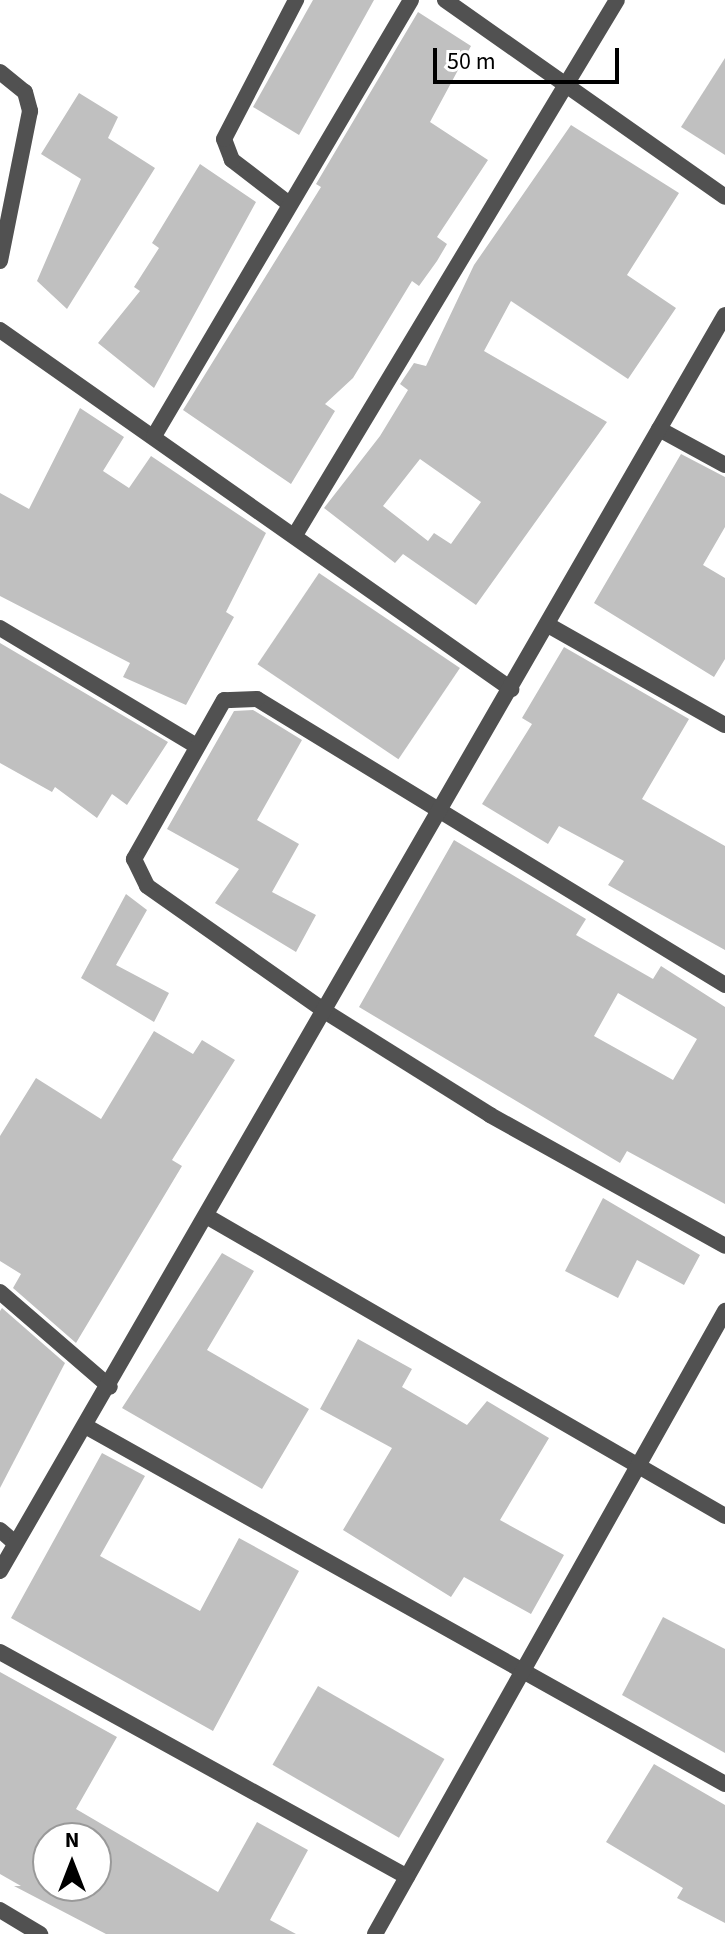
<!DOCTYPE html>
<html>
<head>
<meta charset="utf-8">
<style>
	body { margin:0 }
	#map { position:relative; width:725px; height:1934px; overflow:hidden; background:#fff; font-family:"Source Sans 3",sans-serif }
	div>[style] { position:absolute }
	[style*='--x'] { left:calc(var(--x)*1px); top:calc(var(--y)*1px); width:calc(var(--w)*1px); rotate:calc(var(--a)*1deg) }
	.building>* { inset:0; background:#c0c0c0; transform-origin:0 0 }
	.minor>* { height:16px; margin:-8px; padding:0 8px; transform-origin:8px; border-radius:8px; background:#515151 }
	span { translate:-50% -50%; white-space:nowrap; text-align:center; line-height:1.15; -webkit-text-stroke:6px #fff; paint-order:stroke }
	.north { position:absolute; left:32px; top:1822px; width:80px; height:80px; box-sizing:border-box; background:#fff; border:2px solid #999; border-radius:50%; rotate:0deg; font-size:22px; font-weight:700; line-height:32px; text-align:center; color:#000 }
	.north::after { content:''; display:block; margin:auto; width:28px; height:36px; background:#000; clip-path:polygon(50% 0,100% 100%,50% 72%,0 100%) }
	.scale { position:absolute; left:433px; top:48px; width:186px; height:36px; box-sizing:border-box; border:4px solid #000; border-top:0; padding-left:10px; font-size:24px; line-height:28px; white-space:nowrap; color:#000; -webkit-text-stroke:6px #fff; paint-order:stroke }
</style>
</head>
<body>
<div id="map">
	<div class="building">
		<i style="clip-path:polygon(313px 0,374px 0,299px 135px,253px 107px)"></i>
		<i style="clip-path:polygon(418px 12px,471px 46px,430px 122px,488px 160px,437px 237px,447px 244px,437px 261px,419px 286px,412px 281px,353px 378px,325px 404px,335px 411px,291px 484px,183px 410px,321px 187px,316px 184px)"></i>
		<i style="clip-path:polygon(725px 58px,725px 155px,681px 127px)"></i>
		<i style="clip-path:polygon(79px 93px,118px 117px,108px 138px,155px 168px,67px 309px,37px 281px,81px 179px,41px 154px)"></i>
		<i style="clip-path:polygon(evenodd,571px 125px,679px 193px,627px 275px,676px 308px,628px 379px,511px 301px,484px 351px,607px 422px,476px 605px,403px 554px,395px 563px,324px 508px,380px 436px,408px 390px,400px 384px,414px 363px,426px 366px,474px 265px,571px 125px,420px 459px,481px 502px,451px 544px,434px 533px,428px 541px,383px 506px,420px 459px)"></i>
		<i style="clip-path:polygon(200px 164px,256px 202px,154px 388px,98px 343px,140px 291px,134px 287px,159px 248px,152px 243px)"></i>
		<i style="clip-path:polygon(80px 408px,124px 437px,103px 471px,129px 488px,151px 456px,266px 533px,226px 612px,234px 617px,186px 705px,123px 677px,130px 663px,0 596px,0 493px,29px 509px)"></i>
		<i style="clip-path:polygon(681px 454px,725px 477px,725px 527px,703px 565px,725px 578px,725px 659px,714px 677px,594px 603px)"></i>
		<i style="left:319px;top:573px;width:170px;height:110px;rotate:34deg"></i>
		<i style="clip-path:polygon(0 643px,168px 742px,127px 805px,112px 794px,97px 818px,55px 787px,52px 792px,0 763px)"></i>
		<i style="clip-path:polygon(564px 647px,689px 719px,642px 799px,725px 846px,725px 950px,608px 885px,624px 861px,559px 826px,548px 844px,482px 804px,532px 724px,522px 718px)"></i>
		<i style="clip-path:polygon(253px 710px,302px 740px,257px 820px,299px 844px,272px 892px,316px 915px,296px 952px,215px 903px,239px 869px,167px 829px,234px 711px)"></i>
		<i style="clip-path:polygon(evenodd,454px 840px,586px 919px,576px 935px,653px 979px,661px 966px,725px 1007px,725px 1204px,627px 1151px,620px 1163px,359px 1007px,454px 840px,618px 993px,697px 1039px,673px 1080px,594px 1036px,618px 993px)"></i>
		<i style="clip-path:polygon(126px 894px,147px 910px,116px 965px,169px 993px,154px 1022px,81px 978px)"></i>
		<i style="clip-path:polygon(154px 1031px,193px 1054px,202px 1040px,235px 1060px,172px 1160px,182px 1166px,76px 1343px,13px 1288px,21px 1274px,0 1261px,0 1136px,36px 1078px,101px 1119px)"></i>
		<i style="clip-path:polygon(603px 1198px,700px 1255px,684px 1285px,637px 1260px,618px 1298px,565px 1271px)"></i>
		<i style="clip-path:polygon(222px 1253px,254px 1271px,207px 1350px,309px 1409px,262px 1489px,122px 1408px)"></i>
		<i style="clip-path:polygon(2px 1308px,65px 1363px,0 1488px,0 1311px)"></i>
		<i style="clip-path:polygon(358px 1339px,412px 1369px,402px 1387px,467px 1425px,487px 1401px,549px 1438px,500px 1520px,564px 1555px,531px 1614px,464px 1577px,451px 1597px,343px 1530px,392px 1448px,320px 1409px)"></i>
		<i style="clip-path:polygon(102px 1453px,145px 1476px,100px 1556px,200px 1611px,239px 1538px,299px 1571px,213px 1731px,11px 1618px)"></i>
		<i style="clip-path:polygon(663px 1617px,725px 1649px,725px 1753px,622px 1695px)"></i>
		<i style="clip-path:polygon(evenodd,0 1672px,117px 1737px,76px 1809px,218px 1892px,257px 1822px,308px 1850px,270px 1920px,296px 1934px,106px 1934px,14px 1886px,21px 1886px,0 1874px,0 1672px,48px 1838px,96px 1838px,96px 1886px,48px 1886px,48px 1838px)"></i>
		<i style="left:318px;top:1686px;width:146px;height:91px;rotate:30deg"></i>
		<i style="clip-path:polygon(654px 1764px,725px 1805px,725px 1923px,677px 1898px,683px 1888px,606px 1842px)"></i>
	</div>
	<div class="minor">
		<i style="--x:445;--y:0;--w:342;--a:35.1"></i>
		<i style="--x:0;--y:72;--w:32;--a:39"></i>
		<i style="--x:25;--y:92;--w:20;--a:75"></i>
		<i style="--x:30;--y:111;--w:153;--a:101.3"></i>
		<i style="--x:288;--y:203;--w:71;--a:-142.5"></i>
		<i style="--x:232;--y:160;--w:22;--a:-111"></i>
		<i style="--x:224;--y:139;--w:157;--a:-62.6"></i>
		<i style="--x:0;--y:330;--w:625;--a:35.09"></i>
		<i style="--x:659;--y:429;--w:75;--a:28.6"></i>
		<i style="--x:154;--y:436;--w:506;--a:-59.48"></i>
		<i style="--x:295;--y:535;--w:624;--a:-58.96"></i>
		<i style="--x:548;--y:625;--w:203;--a:29.5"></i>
		<i style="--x:0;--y:628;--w:229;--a:31"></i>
		<i style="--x:725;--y:985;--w:548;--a:-148.57"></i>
		<i style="--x:257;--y:699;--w:33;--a:178"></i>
		<i style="--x:224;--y:700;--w:183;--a:119.5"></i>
		<i style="--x:134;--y:859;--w:30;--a:64"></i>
		<i style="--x:147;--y:886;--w:219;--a:35.1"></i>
		<i style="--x:326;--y:1012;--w:194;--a:32.1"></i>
		<i style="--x:490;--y:1115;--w:269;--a:29.1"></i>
		<i style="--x:208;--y:1217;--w:597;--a:30.04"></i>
		<i style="--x:0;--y:1292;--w:145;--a:40.8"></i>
		<i style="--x:87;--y:1427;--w:731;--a:29.23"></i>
		<i style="--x:0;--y:1530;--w:20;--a:41"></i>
		<i style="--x:0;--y:1571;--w:1450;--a:-60.01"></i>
		<i style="--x:0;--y:1652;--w:465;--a:28.9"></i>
		<i style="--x:0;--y:1910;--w:47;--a:31"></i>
		<i style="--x:375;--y:1934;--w:715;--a:-60.67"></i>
	</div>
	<div class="north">N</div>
	<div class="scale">50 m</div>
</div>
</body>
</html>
